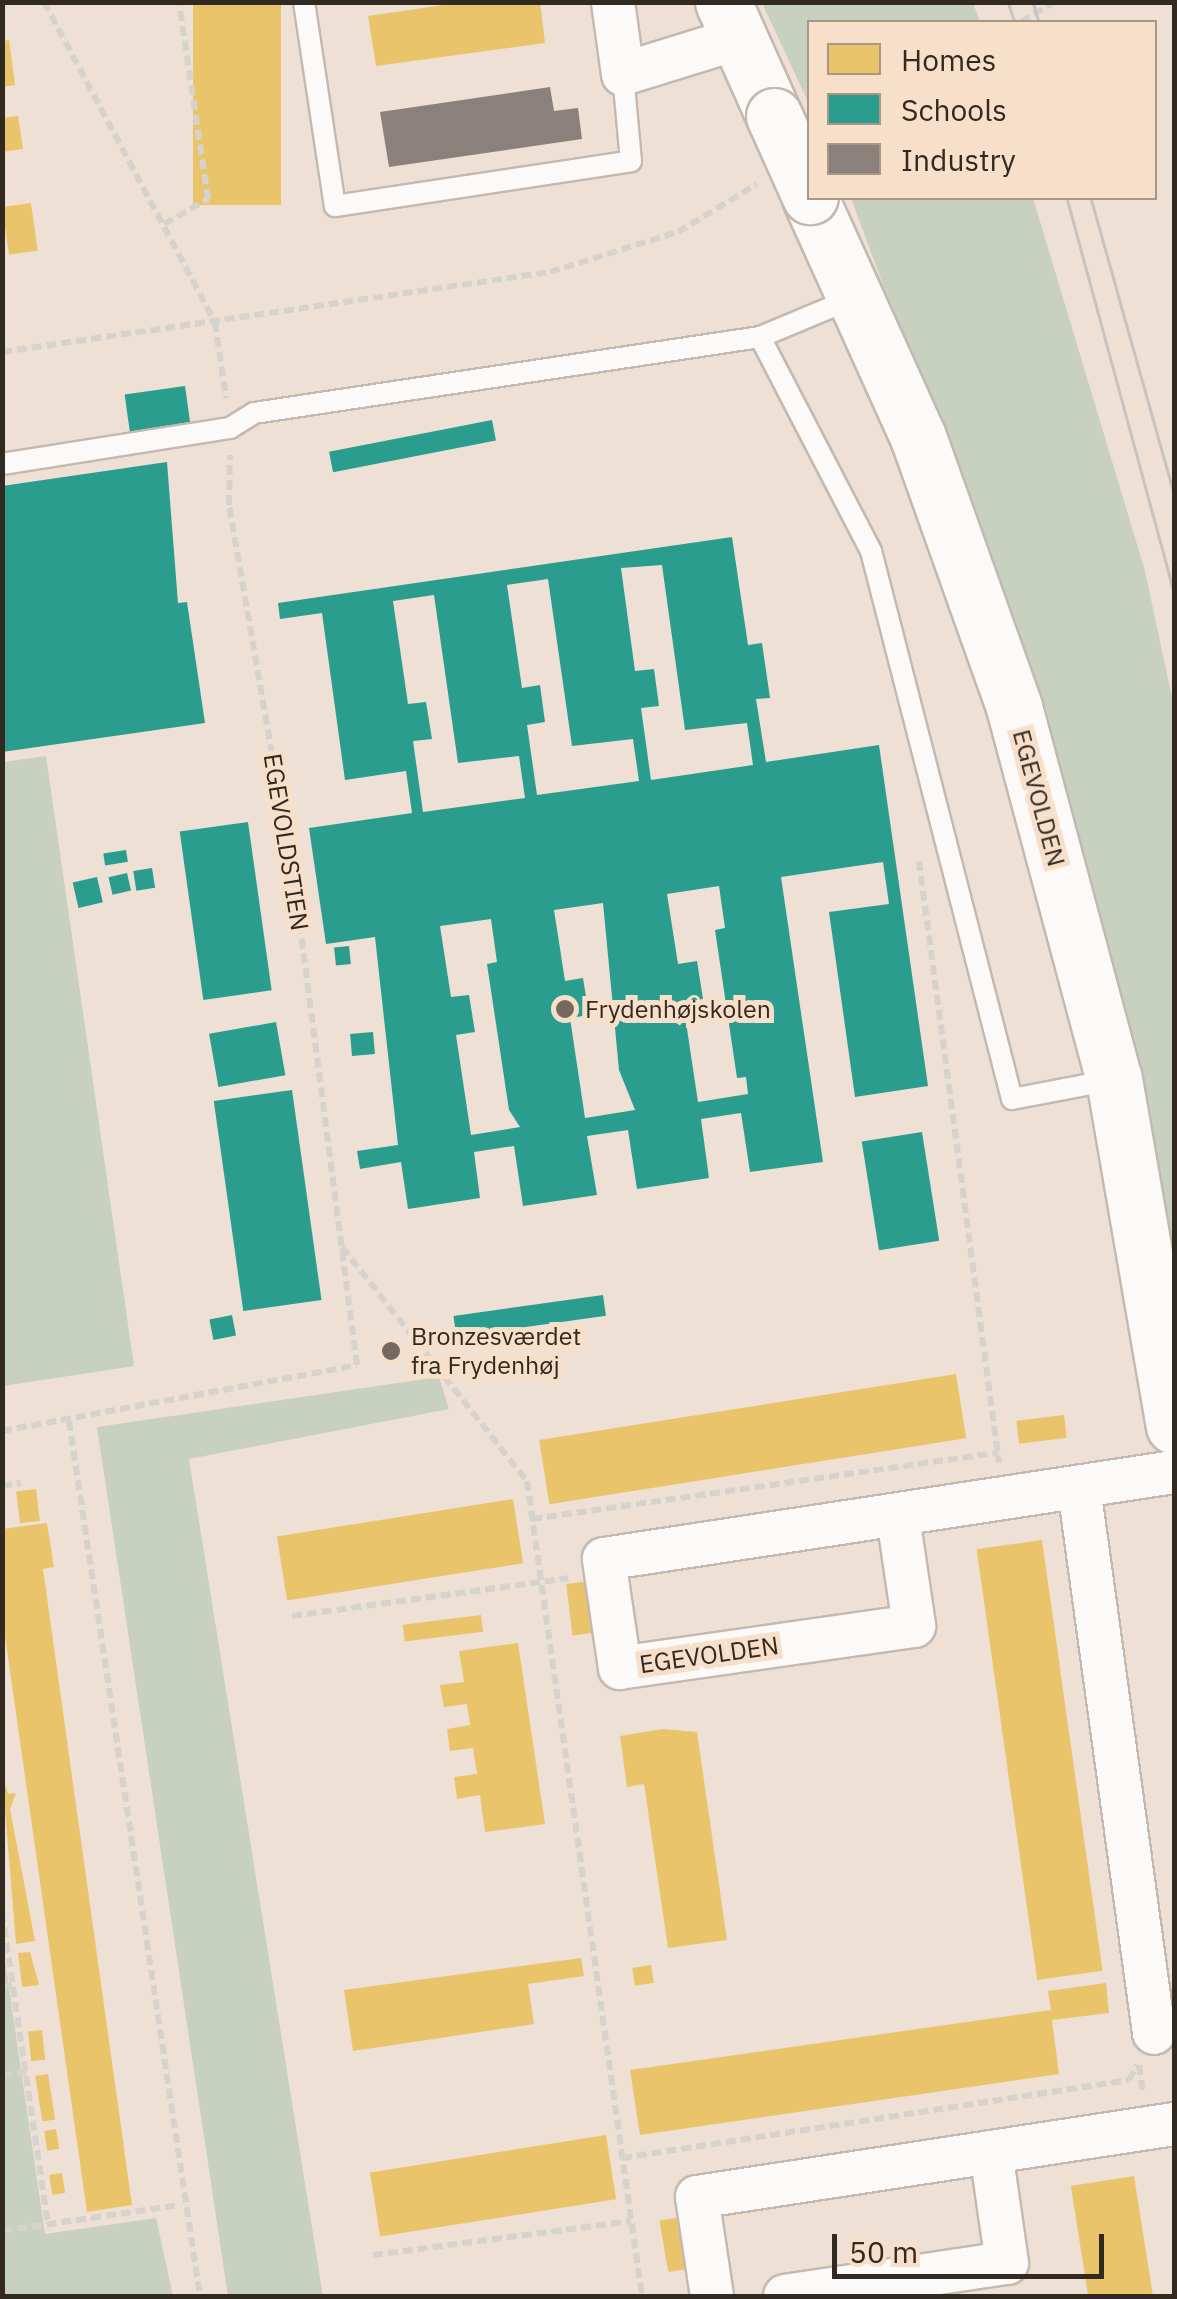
<!DOCTYPE html>
<html>
<head>
<meta charset="utf-8">
<style>
	body { margin:0 }
	#map { position:relative; width:1177px; height:2299px; overflow:hidden; background:#eee0d4; font-family:"IBM Plex Sans",sans-serif }
	div>[style] { position:absolute }
	[style*='--x'] { left:calc(var(--x)*1px); top:calc(var(--y)*1px); width:calc(var(--w)*1px); rotate:calc(var(--a)*1deg) }
	.green>* { inset:0; background:#c8d0bf }
	.homes>* { inset:0; background:#e9c46a; transform-origin:0 0 }
	.schools>* { inset:0; background:#2a9d8f; transform-origin:0 0 }
	.industry>* { inset:0; background:#8a817c }
	.path>* { height:6px; margin-top:-3px; transform-origin:0; background:repeating-linear-gradient(90deg,#d6d2ce 0 10px,transparent 0 15px) }
	.roads { filter:drop-shadow(2px 0 #c4b9b0) drop-shadow(-2px 0 #c4b9b0) drop-shadow(0 2px #c4b9b0) drop-shadow(0 -2px #c4b9b0) }
	.lane>* { height:20px; margin:-10px; padding:0 10px; transform-origin:10px; border-radius:10px; background:#fcfaf9 }
	.street>* { height:42px; margin:-21px; padding:0 21px; transform-origin:21px; border-radius:21px; background:#fcfaf9 }
	.secondary>* { height:55px; margin:-27.5px; padding:0 27.5px; transform-origin:27.5px; border-radius:27.5px; background:#fcfaf9 }
	.tram>* { height:2.5px; margin:-1.25px; padding:0 1.25px; transform-origin:1.25px; border-radius:1.25px; background:#c7c3c0 }
	.bridges { filter:drop-shadow(2px 0 #c4b9b0) drop-shadow(-2px 0 #c4b9b0) drop-shadow(0 2px #c4b9b0) drop-shadow(0 -2px #c4b9b0) }
	.secondary-bridge>* { height:55px; margin:-27.5px; padding:0 27.5px; transform-origin:27.5px; border-radius:27.5px; background:#fcfaf9 }
	.dots>* { width:28px; height:28px; translate:-50% -50%; box-sizing:border-box; border:5px solid #f8dfca; border-radius:50% }
	span { translate:-50% -50%; white-space:nowrap; text-align:center; line-height:1.15; -webkit-text-stroke:10px #f8dfca; paint-order:stroke }
	.street-label { font-size:25px; color:#322921 }
	.poi-label { font-size:25px; color:#322921 }
	.left { translate:0 -50%; text-align:left }
	.frame { position:absolute; inset:0; border:5px solid #322921; pointer-events:none }
	.legend { position:absolute; left:807px; top:20px; width:350px; height:180px; box-sizing:border-box; background:#f8dfca; border:2px solid #a99686; margin:0; padding:12px 18px; list-style:none; font-size:30px; color:#322921 }
	.legend li { display:flex; align-items:center; gap:20px; height:50px }
	.legend b { width:50px; border:2px solid #a99686 }
	.scale { position:absolute; left:832px; top:2234px; width:272px; height:45px; box-sizing:border-box; border:5px solid #322921; border-top:0; padding-left:12px; font-size:30px; line-height:35px; white-space:nowrap; color:#322921; -webkit-text-stroke:8px #f8dfca; paint-order:stroke }
</style>
</head>
<body>
<div id="map">
	<div class="green">
		<i style="clip-path:polygon(762px 3px,973px 3px,980px 22px,810px 22px,809px 104px)"></i>
		<i style="clip-path:polygon(851px 198px,1033px 198px,1145px 571px,1174px 707px,1174px 1255px,1121px 992px,1041px 715px)"></i>
		<i style="clip-path:polygon(46px 756px,134px 1366px,3px 1386px,3px 762px)"></i>
		<i style="clip-path:polygon(439px 1377px,449px 1409px,189px 1459px,323px 2296px,228px 2296px,97px 1427px)"></i>
		<i style="clip-path:polygon(3px 1947px,45px 2234px,156px 2218px,173px 2296px,3px 2296px)"></i>
	</div>
	<div class="homes">
		<i style="left:193px;top:2px;width:88px;height:203px"></i>
		<i style="clip-path:polygon(464px 2px,540px 2px,545px 43px,376px 66px,368px 16px)"></i>
		<i style="clip-path:polygon(9px 40px,15px 85px,2px 87px,2px 41px)"></i>
		<i style="clip-path:polygon(18px 116px,23px 149px,2px 152px,2px 118px)"></i>
		<i style="left:31px;top:203px;width:48px;height:29px;rotate:82deg"></i>
		<i style="left:956px;top:1374px;width:65px;height:422px;rotate:81deg"></i>
		<i style="left:1064px;top:1415px;width:23px;height:48px;rotate:83deg"></i>
		<i style="left:36px;top:1489px;width:32px;height:20px;rotate:83deg"></i>
		<i style="left:513px;top:1499px;width:65px;height:239px;rotate:81deg"></i>
		<i style="clip-path:polygon(47px 1523px,54px 1567px,43px 1569px,132px 2205px,87px 2212px,2px 1615px,2px 1529px)"></i>
		<i style="left:1042px;top:1540px;width:435px;height:66px;rotate:82deg"></i>
		<i style="left:590px;top:1581px;width:52px;height:24px;rotate:83deg"></i>
		<i style="left:481px;top:1615px;width:17px;height:79px;rotate:83deg"></i>
		<i style="clip-path:polygon(518px 1643px,545px 1824px,485px 1832px,480px 1795px,457px 1799px,454px 1777px,477px 1774px,473px 1748px,450px 1751px,447px 1729px,470px 1725px,467px 1704px,444px 1707px,440px 1685px,464px 1682px,459px 1651px)"></i>
		<i style="clip-path:polygon(663px 1729px,697px 1732px,727px 1940px,668px 1948px,644px 1784px,627px 1787px,620px 1736px)"></i>
		<i style="clip-path:polygon(2px 1773px,8px 1794px,16px 1793px,10px 1809px,35px 1941px,16px 1944px)"></i>
		<i style="clip-path:polygon(30px 1952px,39px 1985px,22px 1987px,18px 1953px)"></i>
		<i style="clip-path:polygon(581px 1958px,584px 1976px,528px 1984px,534px 2024px,353px 2051px,344px 1990px)"></i>
		<i style="left:651px;top:1965px;width:18px;height:19px;rotate:81deg"></i>
		<i style="clip-path:polygon(1106px 1983px,1109px 2013px,1052px 2020px,1059px 2074px,640px 2135px,630px 2070px,1051px 2010px,1048px 1991px)"></i>
		<i style="left:42px;top:2030px;width:30px;height:14px;rotate:84deg"></i>
		<i style="left:48px;top:2074px;width:46px;height:13px;rotate:81deg"></i>
		<i style="left:56px;top:2129px;width:20px;height:12px;rotate:81deg"></i>
		<i style="left:606px;top:2135px;width:65px;height:239px;rotate:81deg"></i>
		<i style="left:62px;top:2173px;width:20px;height:13px;rotate:81deg"></i>
		<i style="left:1134px;top:2176px;width:121px;height:64px;rotate:81deg"></i>
		<i style="left:681px;top:2217px;width:52px;height:22px;rotate:80deg"></i>
	</div>
	<div class="schools">
		<i style="left:185px;top:386px;width:44px;height:61px;rotate:82deg"></i>
		<i style="left:492px;top:420px;width:21px;height:166px;rotate:79deg"></i>
		<i style="clip-path:polygon(167px 462px,178px 603px,187px 602px,205px 723px,2px 752px,2px 486px)"></i>
		<i style="clip-path:polygon(evenodd,732px 537px,748px 645px,762px 643px,770px 698px,756px 699px,766px 762px,879px 745px,928px 1086px,855px 1097px,829px 912px,889px 904px,883px 862px,781px 877px,823px 1162px,750px 1172px,741px 1113px,701px 1119px,709px 1178px,637px 1189px,628px 1130px,587px 1136px,597px 1195px,523px 1206px,514px 1146px,474px 1152px,480px 1198px,408px 1209px,401px 1162px,360px 1169px,357px 1151px,398px 1145px,375px 937px,326px 944px,309px 828px,412px 813px,406px 771px,345px 780px,322px 613px,280px 619px,278px 603px,732px 537px,662px 565px,685px 730px,747px 723px,753px 765px,651px 780px,641px 708px,659px 706px,654px 669px,635px 671px,621px 568px,662px 565px,732px 537px,548px 579px,572px 746px,633px 739px,639px 781px,537px 795px,527px 725px,545px 722px,540px 685px,522px 688px,507px 585px,548px 579px,732px 537px,434px 595px,458px 763px,519px 756px,525px 798px,423px 812px,413px 741px,432px 739px,426px 702px,408px 704px,393px 601px,434px 595px,732px 537px,719px 886px,725px 928px,715px 930px,737px 1078px,746px 1077px,748px 1094px,698px 1102px,683px 1002px,703px 999px,697px 961px,678px 964px,667px 894px,719px 886px,732px 537px,603px 903px,619px 1070px,635px 1110px,585px 1118px,570px 1018px,589px 1015px,583px 978px,565px 981px,554px 910px,603px 903px,732px 537px,491px 919px,497px 962px,487px 964px,509px 1110px,520px 1127px,471px 1135px,456px 1035px,475px 1032px,469px 995px,451px 997px,440px 926px,491px 919px)"></i>
		<i style="left:248px;top:822px;width:170px;height:69px;rotate:82deg"></i>
		<i style="left:126px;top:850px;width:12px;height:23px;rotate:81deg"></i>
		<i style="left:152px;top:868px;width:20px;height:19px;rotate:81deg"></i>
		<i style="left:127px;top:873px;width:18px;height:19px;rotate:77deg"></i>
		<i style="left:97px;top:877px;width:26px;height:25px;rotate:77deg"></i>
		<i style="left:349px;top:946px;width:18px;height:15px;rotate:84deg"></i>
		<i style="left:276px;top:1022px;width:54px;height:68px;rotate:80deg"></i>
		<i style="left:373px;top:1032px;width:22px;height:23px;rotate:85deg"></i>
		<i style="left:292px;top:1090px;width:212px;height:79px;rotate:82deg"></i>
		<i style="left:922px;top:1132px;width:110px;height:61px;rotate:81deg"></i>
		<i style="left:603px;top:1295px;width:21px;height:151px;rotate:82deg"></i>
		<i style="left:232px;top:1315px;width:21px;height:23px;rotate:79deg"></i>
	</div>
	<div class="industry">
		<i style="clip-path:polygon(550px 87px,554px 111px,578px 108px,582px 139px,389px 167px,380px 112px)"></i>
	</div>
	<div class="path">
		<i style="--x:44;--y:2;--w:363;--a:61.9"></i>
		<i style="--x:215;--y:322;--w:77;--a:81.8"></i>
		<i style="--x:1021;--y:22;--w:39;--a:-31"></i>
		<i style="--x:164;--y:224;--w:51;--a:-29.6"></i>
		<i style="--x:208;--y:199;--w:199;--a:-98.4"></i>
		<i style="--x:2;--y:352;--w:554;--a:-8.31"></i>
		<i style="--x:550;--y:272;--w:134;--a:-17.4"></i>
		<i style="--x:678;--y:232;--w:92;--a:-31.3"></i>
		<i style="--x:919;--y:861;--w:607;--a:82.43"></i>
		<i style="--x:342;--y:1247;--w:298;--a:51.7"></i>
		<i style="--x:527;--y:1481;--w:823;--a:81.97"></i>
		<i style="--x:69;--y:1421;--w:885;--a:81.49"></i>
		<i style="--x:2;--y:1431;--w:361;--a:-10.5"></i>
		<i style="--x:357;--y:1365;--w:482;--a:-97.4"></i>
		<i style="--x:295;--y:887;--w:388;--a:-99.8"></i>
		<i style="--x:229;--y:505;--w:50;--a:-88.9"></i>
		<i style="--x:2;--y:1486;--w:19;--a:-9"></i>
		<i style="--x:532;--y:1519;--w:471;--a:-8.1"></i>
		<i style="--x:292;--y:1616;--w:279;--a:-7.8"></i>
		<i style="--x:2;--y:1913;--w:314;--a:81.6"></i>
		<i style="--x:2;--y:1987;--w:11;--a:-10"></i>
		<i style="--x:1139;--y:2065;--w:27;--a:82"></i>
		<i style="--x:2;--y:2076;--w:24;--a:-9"></i>
		<i style="--x:622;--y:2158;--w:513;--a:-8.75"></i>
		<i style="--x:1129;--y:2080;--w:17;--a:-62"></i>
		<i style="--x:2;--y:2231;--w:180;--a:-8.3"></i>
		<i style="--x:373;--y:2255;--w:260;--a:-7.5"></i>
	</div>
	<div class="roads">
		<div class="lane">
			<i style="--x:304;--y:2;--w:206;--a:81.4"></i>
			<i style="--x:335;--y:206;--w:299;--a:-8.6"></i>
			<i style="--x:631;--y:161;--w:87;--a:-95.3"></i>
			<i style="--x:760;--y:337;--w:99;--a:-22.7"></i>
			<i style="--x:2;--y:464;--w:231;--a:-9"></i>
			<i style="--x:230;--y:428;--w:28;--a:-32"></i>
			<i style="--x:254;--y:413;--w:512;--a:-8.54"></i>
			<i style="--x:760;--y:337;--w:241;--a:62.6"></i>
			<i style="--x:871;--y:551;--w:566;--a:75.57"></i>
			<i style="--x:1012;--y:1099;--w:102;--a:-10.8"></i>
		</div>
		<div class="street">
			<i style="--x:613;--y:2;--w:73;--a:82.1"></i>
			<i style="--x:623;--y:74;--w:121;--a:-17.2"></i>
			<i style="--x:1079;--y:1488;--w:550;--a:82.16"></i>
			<i style="--x:898;--y:1517;--w:110;--a:81.6"></i>
			<i style="--x:914;--y:1626;--w:297;--a:171.9"></i>
			<i style="--x:620;--y:1668;--w:110;--a:-98.4"></i>
			<i style="--x:604;--y:1559;--w:577;--a:-8.68"></i>
			<i style="--x:712;--y:2296;--w:100;--a:-98.6"></i>
			<i style="--x:697;--y:2197;--w:483;--a:-8.7"></i>
			<i style="--x:785;--y:2296;--w:224;--a:-8.5"></i>
			<i style="--x:1007;--y:2263;--w:112;--a:-98.2"></i>
		</div>
		<div class="secondary">
			<i style="--x:723;--y:2;--w:125;--a:65.9"></i>
			<i style="--x:810;--y:198;--w:262;--a:65.7"></i>
			<i style="--x:918;--y:437;--w:287;--a:70.4"></i>
			<i style="--x:1014;--y:707;--w:385;--a:75"></i>
			<i style="--x:1114;--y:1079;--w:352;--a:80.2"></i>
		</div>
	</div>
	<div class="tram">
		<i style="--x:1008;--y:2;--w:21;--a:71"></i>
		<i style="--x:1033;--y:2;--w:21;--a:73"></i>
		<i style="--x:1067;--y:198;--w:409;--a:74.8"></i>
		<i style="--x:1091;--y:198;--w:307;--a:74.3"></i>
	</div>
	<div class="bridges">
		<div class="secondary-bridge">
			<i style="--x:774;--y:116;--w:88;--a:65.8"></i>
		</div>
	</div>
	<div class="dots">
		<i style="left:565px;top:1009px;background:#746960"></i>
		<i style="left:391px;top:1351px;background:#746960"></i>
	</div>
	<div class="street-label">
		<span style="left:1039px;top:798px;rotate:75deg">EGEVOLDEN</span>
		<span style="left:286px;top:842px;rotate:81deg">EGEVOLDSTIEN</span>
		<span style="left:709px;top:1655px;rotate:-8deg">EGEVOLDEN</span>
	</div>
	<div class="poi-label">
		<span class="left" style="left:585px;top:1009px">Frydenhøjskolen</span>
		<span class="left" style="left:411px;top:1351px">Bronzesværdet<br>fra Frydenhøj</span>
	</div>
	<div class="frame"></div>
	<ul class="legend">
	<li><b style="height:28px;background:#e9c46a"></b>Homes</li>
	<li><b style="height:28px;background:#2a9d8f"></b>Schools</li>
	<li><b style="height:28px;background:#8a817c"></b>Industry</li>
	</ul>
	<div class="scale">50 m</div>
</div>
</body>
</html>
